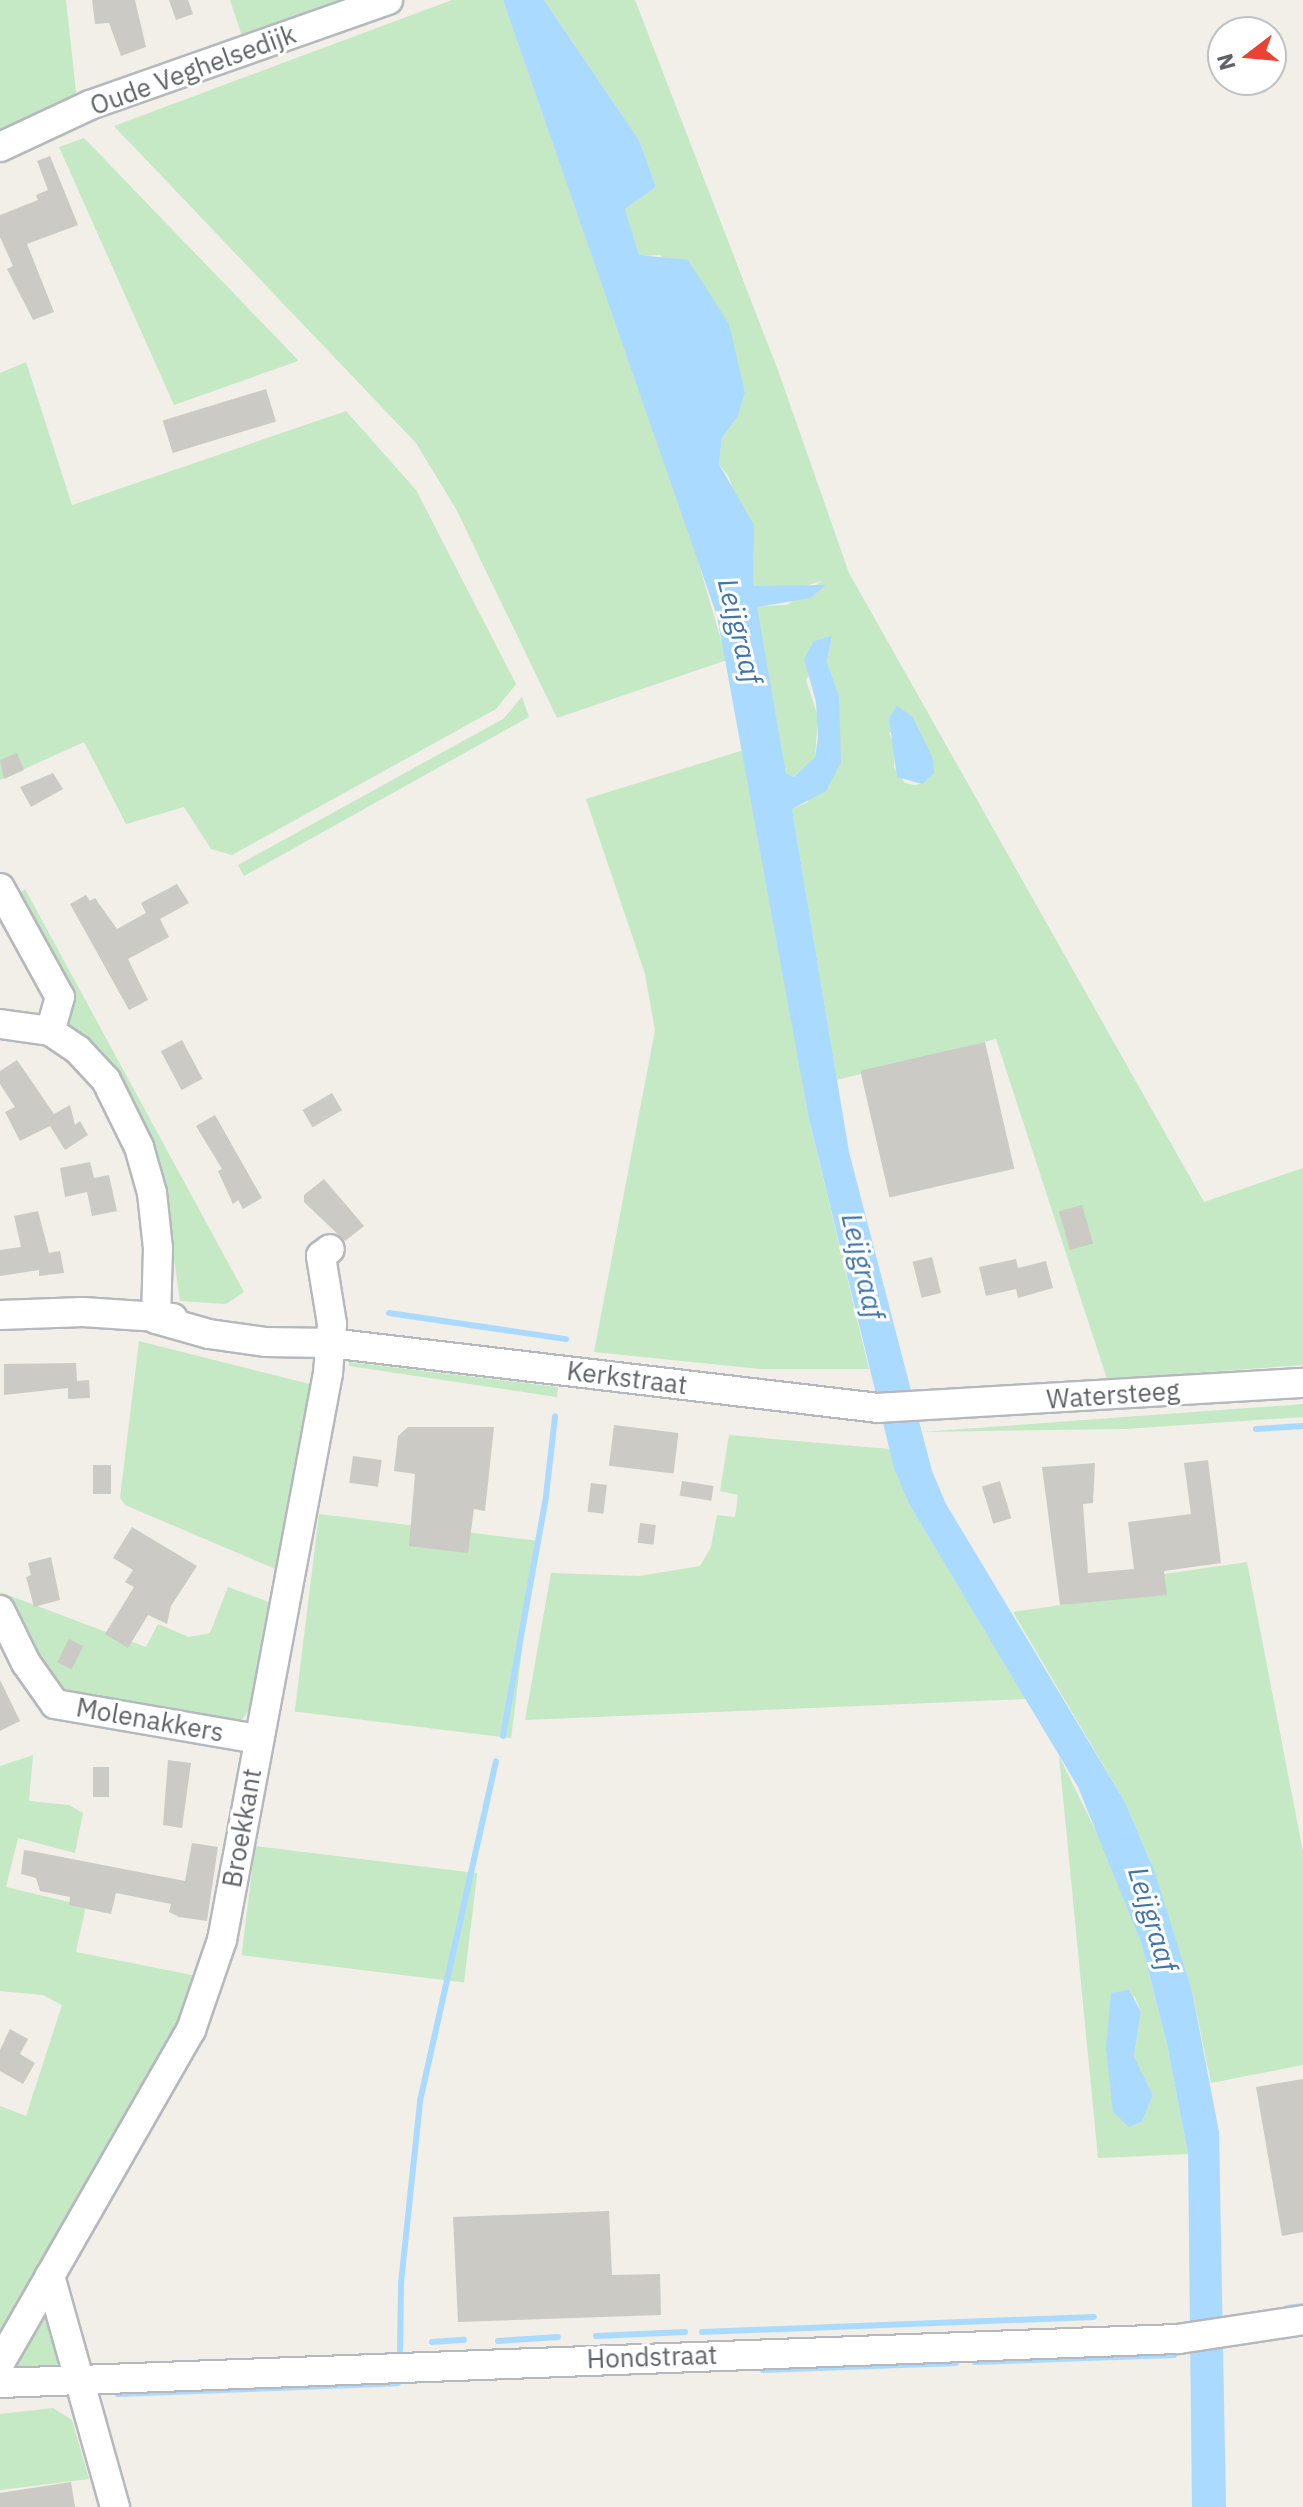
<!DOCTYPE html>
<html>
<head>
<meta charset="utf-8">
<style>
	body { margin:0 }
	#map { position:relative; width:1303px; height:2507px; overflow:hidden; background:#f1efe8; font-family:"IBM Plex Sans",sans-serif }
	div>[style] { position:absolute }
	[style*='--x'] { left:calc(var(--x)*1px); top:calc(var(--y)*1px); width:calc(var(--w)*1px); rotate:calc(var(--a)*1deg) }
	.green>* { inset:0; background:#c5e8c5; transform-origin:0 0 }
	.water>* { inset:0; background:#aadaff }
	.stream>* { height:6px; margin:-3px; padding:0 3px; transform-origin:3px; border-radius:3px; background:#aadaff }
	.building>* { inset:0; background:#cccac5; transform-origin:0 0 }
	.roads { filter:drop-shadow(2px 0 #b5b8bc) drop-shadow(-2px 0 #b5b8bc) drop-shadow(0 2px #b5b8bc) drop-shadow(0 -2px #b5b8bc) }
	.minor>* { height:28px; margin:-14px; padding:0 14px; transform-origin:14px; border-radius:14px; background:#fff }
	span { translate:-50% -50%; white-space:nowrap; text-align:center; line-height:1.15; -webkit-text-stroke:6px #fff; paint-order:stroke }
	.street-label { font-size:26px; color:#5f6368 }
	.water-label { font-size:28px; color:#4174aa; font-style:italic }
	.north { position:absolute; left:1207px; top:16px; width:80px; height:80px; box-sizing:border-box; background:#fff; border:2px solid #bfc1c3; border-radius:50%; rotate:254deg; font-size:22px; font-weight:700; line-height:32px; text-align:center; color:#5f6368 }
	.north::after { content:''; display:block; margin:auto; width:28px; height:36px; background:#ea4335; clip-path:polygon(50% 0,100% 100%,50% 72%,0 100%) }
</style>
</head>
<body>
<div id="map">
	<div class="green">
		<i style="clip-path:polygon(0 0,66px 0,76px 92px,72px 108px,0 141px)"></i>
		<i style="clip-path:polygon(230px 0,361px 0,244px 42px)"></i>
		<i style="clip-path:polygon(452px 0,503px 0,693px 544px,727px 660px,557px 718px,456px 509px,416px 443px,114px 126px)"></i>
		<i style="clip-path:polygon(evenodd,544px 0,635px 0,779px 373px,849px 573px,1204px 1202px,1303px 1168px,1303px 1365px,1107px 1379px,996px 1039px,837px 1080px,792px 809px,808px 802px,839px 696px,827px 662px,832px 637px,806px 680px,818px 717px,815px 757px,794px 777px,786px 773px,756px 606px,787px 605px,822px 581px,804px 586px,753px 586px,752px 558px,729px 477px,719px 464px,722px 438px,738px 416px,745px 393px,737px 366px,660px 255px,639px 256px,625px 209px,656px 187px,639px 140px,544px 0,913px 717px,926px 745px,922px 784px,914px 785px,905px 783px,894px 767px,896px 748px,889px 733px,913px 717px)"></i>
		<i style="clip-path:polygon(84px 138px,298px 360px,298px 361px,174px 405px,59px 147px)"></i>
		<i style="clip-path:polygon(26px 362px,72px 505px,346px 411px,416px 490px,516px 684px,496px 709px,232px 855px,211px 849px,184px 807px,126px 824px,84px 742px,0 780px,0 373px)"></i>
		<i style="clip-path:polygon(522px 697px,529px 717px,244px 876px,238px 865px,503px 719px)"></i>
		<i style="clip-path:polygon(744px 750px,809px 1119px,869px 1369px,760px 1369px,594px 1352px,655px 1030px,645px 974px,586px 799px)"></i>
		<i style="clip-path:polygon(25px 889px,244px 1292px,226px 1304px,180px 1301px,168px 1216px,64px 1033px,14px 897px)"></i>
		<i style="clip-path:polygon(139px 1341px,314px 1385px,280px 1571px,125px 1505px,120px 1498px)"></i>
		<i style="clip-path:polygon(349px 1362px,558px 1387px,557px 1397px,349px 1366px)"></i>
		<i style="clip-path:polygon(1303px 1404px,1303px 1417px,1125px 1429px,921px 1432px)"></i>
		<i style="clip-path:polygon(729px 1435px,889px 1449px,909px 1504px,1026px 1699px,525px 1720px,551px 1573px,639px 1576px,700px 1566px,711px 1547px,717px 1515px,735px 1517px,738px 1495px,720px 1491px)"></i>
		<i style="left:319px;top:1514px;width:218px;height:199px;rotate:7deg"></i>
		<i style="clip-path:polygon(1247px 1562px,1303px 1852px,1303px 2065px,1211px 2083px,1192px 1991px,1150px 1860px,1125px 1802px,1013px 1612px,1146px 1593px,1144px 1577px)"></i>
		<i style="clip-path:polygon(228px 1587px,274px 1604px,256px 1701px,238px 1725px,47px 1702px,0 1592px,146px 1647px,158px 1624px,189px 1637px,210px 1633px)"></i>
		<i style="clip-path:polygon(33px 1755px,29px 1801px,69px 1805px,83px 1813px,75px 1853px,18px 1838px,6px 1887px,86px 1906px,76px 1952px,197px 1976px,164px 2053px,0 2349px,0 2106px,26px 2116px,62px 2005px,43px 1995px,0 1991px,0 1766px)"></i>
		<i style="clip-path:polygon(evenodd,1059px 1756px,1110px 1860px,1141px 1942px,1167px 2044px,1188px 2154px,1098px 2158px,1059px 1756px,1134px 1995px,1141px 2012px,1134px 2058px,1153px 2095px,1142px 2122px,1129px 2127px,1134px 1995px)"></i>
		<i style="left:255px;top:1846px;width:224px;height:110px;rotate:7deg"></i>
		<i style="clip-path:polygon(44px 2300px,59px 2362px,55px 2367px,5px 2376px)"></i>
		<i style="clip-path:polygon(53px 2408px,72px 2420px,89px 2479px,0 2490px,0 2414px)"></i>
	</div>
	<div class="water">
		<i style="clip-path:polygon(503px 0,544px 0,639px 140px,656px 187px,625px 209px,639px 255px,688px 260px,729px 324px,745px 393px,738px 416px,722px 438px,719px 464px,754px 525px,753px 586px,826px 585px,810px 598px,757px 607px,786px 773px,794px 777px,815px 757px,818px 737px,816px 702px,804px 659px,814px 641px,832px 636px,827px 662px,839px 696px,841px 762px,826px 791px,792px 809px,849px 1152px,932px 1471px,946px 1504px,1125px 1802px,1154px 1870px,1192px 1991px,1219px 2132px,1226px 2507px,1192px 2507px,1188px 2154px,1167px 2044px,1141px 1942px,1078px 1787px,909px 1504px,894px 1468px,809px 1119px,717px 616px)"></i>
		<i style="clip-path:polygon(897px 706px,913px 717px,933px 759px,934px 774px,922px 784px,897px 777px,889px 718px)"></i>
		<i style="clip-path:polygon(1129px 1990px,1141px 2012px,1134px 2057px,1153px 2095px,1142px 2122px,1129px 2127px,1113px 2112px,1106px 2048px,1111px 1993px)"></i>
	</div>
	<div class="stream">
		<i style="--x:389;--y:1313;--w:179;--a:8.4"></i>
		<i style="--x:1256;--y:1429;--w:47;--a:-3.7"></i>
		<i style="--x:503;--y:1736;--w:244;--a:-79.8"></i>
		<i style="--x:546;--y:1496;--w:80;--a:-83.5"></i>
		<i style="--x:1287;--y:2308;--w:16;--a:-7"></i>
		<i style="--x:702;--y:2332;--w:392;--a:-2.2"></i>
		<i style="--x:596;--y:2336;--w:89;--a:-2.6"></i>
		<i style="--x:498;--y:2341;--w:60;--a:-3.8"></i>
		<i style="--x:432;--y:2342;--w:32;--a:-4"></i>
		<i style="--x:400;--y:2350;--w:67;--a:-89.1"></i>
		<i style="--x:401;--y:2283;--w:183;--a:-84"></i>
		<i style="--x:420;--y:2101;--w:348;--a:-77.4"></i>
		<i style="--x:975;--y:2362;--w:199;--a:-2"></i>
		<i style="--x:763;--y:2370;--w:193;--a:-2.1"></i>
		<i style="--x:118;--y:2394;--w:280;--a:-2.2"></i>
	</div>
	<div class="building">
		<i style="clip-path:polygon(92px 0,135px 0,146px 47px,121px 56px,109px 23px,95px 24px)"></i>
		<i style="clip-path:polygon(169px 0,188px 0,193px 14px,176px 20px)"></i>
		<i style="clip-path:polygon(50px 156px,78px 225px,27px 244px,54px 312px,33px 320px,7px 269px,13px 266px,0 237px,0 215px,38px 200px,36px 195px,48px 190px,37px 161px)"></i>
		<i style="left:266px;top:389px;width:34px;height:108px;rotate:73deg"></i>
		<i style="clip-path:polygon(17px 753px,24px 770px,4px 779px,0 760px)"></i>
		<i style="clip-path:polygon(53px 773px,63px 789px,31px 807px,20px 787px)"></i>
		<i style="clip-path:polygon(177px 884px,189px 903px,160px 919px,169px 937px,128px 959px,148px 1000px,129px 1010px,70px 904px,86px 895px,90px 901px,95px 898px,117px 929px,146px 913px,141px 903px)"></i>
		<i style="left:182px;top:1040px;width:44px;height:24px;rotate:62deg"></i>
		<i style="left:985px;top:1042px;width:130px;height:128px;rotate:77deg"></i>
		<i style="clip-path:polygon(17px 1060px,54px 1114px,70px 1105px,75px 1125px,80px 1121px,88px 1135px,65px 1150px,50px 1126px,20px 1141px,5px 1112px,15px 1107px,0 1084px,0 1071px)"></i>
		<i style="left:332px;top:1093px;width:20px;height:34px;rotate:60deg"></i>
		<i style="clip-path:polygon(215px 1115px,262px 1198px,243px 1209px,238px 1200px,233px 1204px,218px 1171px,222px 1169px,196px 1126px)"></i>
		<i style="clip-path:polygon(90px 1162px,94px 1178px,109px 1175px,117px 1211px,92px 1216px,87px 1192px,65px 1197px,60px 1168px)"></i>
		<i style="clip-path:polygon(324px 1179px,364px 1226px,345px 1241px,304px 1202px,304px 1195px)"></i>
		<i style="left:1082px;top:1205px;width:40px;height:24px;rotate:74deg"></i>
		<i style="clip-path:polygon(38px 1211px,49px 1253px,60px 1251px,64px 1273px,39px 1276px,39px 1270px,0 1276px,0 1250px,21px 1247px,14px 1216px)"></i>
		<i style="left:932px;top:1257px;width:37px;height:20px;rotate:76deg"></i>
		<i style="clip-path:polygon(1016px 1259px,1018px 1268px,1046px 1261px,1053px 1288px,1018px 1298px,1016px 1289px,986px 1296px,979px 1267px)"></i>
		<i style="clip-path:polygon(76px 1363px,77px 1381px,89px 1380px,90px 1398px,68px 1399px,68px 1388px,4px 1395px,4px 1364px)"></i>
		<i style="left:614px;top:1425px;width:65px;height:41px;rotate:7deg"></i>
		<i style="clip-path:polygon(408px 1427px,494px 1427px,485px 1511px,474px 1509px,468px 1553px,409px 1546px,415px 1474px,394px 1471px,398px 1436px)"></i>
		<i style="left:353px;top:1456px;width:29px;height:27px;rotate:8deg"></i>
		<i style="clip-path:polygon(1208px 1460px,1221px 1563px,1164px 1571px,1167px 1595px,1060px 1605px,1042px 1467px,1095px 1463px,1093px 1503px,1083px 1504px,1088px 1573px,1134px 1569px,1128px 1522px,1191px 1514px,1184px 1463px)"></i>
		<i style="left:93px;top:1465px;width:18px;height:29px"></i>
		<i style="left:682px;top:1481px;width:32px;height:15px;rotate:9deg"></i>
		<i style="left:1000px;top:1481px;width:39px;height:19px;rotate:73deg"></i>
		<i style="left:591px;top:1483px;width:16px;height:29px;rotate:7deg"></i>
		<i style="left:640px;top:1523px;width:16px;height:20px;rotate:7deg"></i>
		<i style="clip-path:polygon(132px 1527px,197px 1566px,171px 1606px,167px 1624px,148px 1615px,128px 1648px,105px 1634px,134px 1587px,125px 1582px,133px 1570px,113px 1558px)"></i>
		<i style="clip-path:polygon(51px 1557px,60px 1600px,34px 1607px,26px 1577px,31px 1575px,28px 1563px)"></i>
		<i style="left:69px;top:1639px;width:16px;height:26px;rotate:27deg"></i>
		<i style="clip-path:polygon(0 1680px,20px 1721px,0 1731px)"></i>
		<i style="clip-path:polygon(168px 1760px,191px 1763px,182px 1828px,163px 1825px)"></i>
		<i style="left:93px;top:1767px;width:16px;height:30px"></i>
		<i style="clip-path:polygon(192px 1843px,218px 1847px,207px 1921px,179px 1917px,169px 1912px,171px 1904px,116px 1893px,111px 1914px,69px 1905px,70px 1897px,40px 1891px,36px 1878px,21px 1874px,24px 1850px,31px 1851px,185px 1881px)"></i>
		<i style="clip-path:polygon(10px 2029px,28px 2039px,20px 2054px,35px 2063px,23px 2084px,0 2071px,0 2050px)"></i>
		<i style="clip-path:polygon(1303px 2079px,1303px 2232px,1282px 2236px,1256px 2087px)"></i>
		<i style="clip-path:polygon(609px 2211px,612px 2275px,660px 2274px,661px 2315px,458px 2322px,453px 2217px)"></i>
		<i style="clip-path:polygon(71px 2482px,75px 2507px,0 2507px,0 2493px)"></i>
	</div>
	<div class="roads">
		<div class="minor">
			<i style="--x:0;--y:147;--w:99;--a:-25"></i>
			<i style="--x:90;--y:105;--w:316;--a:-19.4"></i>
			<i style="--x:0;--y:888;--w:124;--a:61.2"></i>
			<i style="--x:60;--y:997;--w:35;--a:106"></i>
			<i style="--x:0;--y:1024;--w:50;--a:8"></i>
			<i style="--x:50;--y:1031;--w:34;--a:34"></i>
			<i style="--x:78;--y:1050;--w:41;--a:47"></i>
			<i style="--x:106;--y:1080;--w:75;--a:63.8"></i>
			<i style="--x:139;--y:1147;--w:48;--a:74.2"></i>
			<i style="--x:152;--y:1193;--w:55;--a:83.8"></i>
			<i style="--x:158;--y:1248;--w:71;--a:91.6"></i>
			<i style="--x:0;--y:1315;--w:83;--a:-2.1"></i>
			<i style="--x:83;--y:1312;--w:90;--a:3.8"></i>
			<i style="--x:156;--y:1319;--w:55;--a:15.8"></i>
			<i style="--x:209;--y:1334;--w:58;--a:8"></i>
			<i style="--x:266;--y:1342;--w:64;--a:0.9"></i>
			<i style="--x:330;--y:1343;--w:552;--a:6.76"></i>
			<i style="--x:878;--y:1408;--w:426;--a:-3.4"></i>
			<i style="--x:0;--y:1610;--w:59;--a:63.9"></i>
			<i style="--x:26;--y:1663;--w:50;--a:54.7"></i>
			<i style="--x:55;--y:1704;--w:206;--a:9.8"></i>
			<i style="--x:0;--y:2363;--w:100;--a:-60.1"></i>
			<i style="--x:0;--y:2383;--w:1179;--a:-2.14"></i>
			<i style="--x:1178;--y:2339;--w:126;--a:-8.6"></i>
			<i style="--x:115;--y:2507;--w:240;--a:-105.7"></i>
			<i style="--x:50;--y:2276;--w:284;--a:-60.2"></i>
			<i style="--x:191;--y:2030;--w:95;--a:-71"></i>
			<i style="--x:222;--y:1940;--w:577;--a:-79.41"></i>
			<i style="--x:328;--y:1373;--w:49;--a:-85.3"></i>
			<i style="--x:332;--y:1324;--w:69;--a:-99.2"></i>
			<i style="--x:321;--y:1256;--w:11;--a:-38"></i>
		</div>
	</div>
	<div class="street-label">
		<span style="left:193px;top:70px;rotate:-20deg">Oude Veghelsedijk</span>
		<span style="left:627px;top:1378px;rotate:7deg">Kerkstraat</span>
		<span style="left:1113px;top:1395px;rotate:-4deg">Watersteeg</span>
		<span style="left:150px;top:1720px;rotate:10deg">Molenakkers</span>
		<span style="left:242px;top:1828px;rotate:-80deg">Broekkant</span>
		<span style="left:652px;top:2357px;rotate:-2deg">Hondstraat</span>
	</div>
	<div class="water-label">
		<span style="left:740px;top:631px;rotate:76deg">Leijgraaf</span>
		<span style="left:863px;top:1266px;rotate:77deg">Leijgraaf</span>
		<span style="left:1153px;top:1919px;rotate:73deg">Leijgraaf</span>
	</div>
	<div class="north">N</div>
</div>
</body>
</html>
